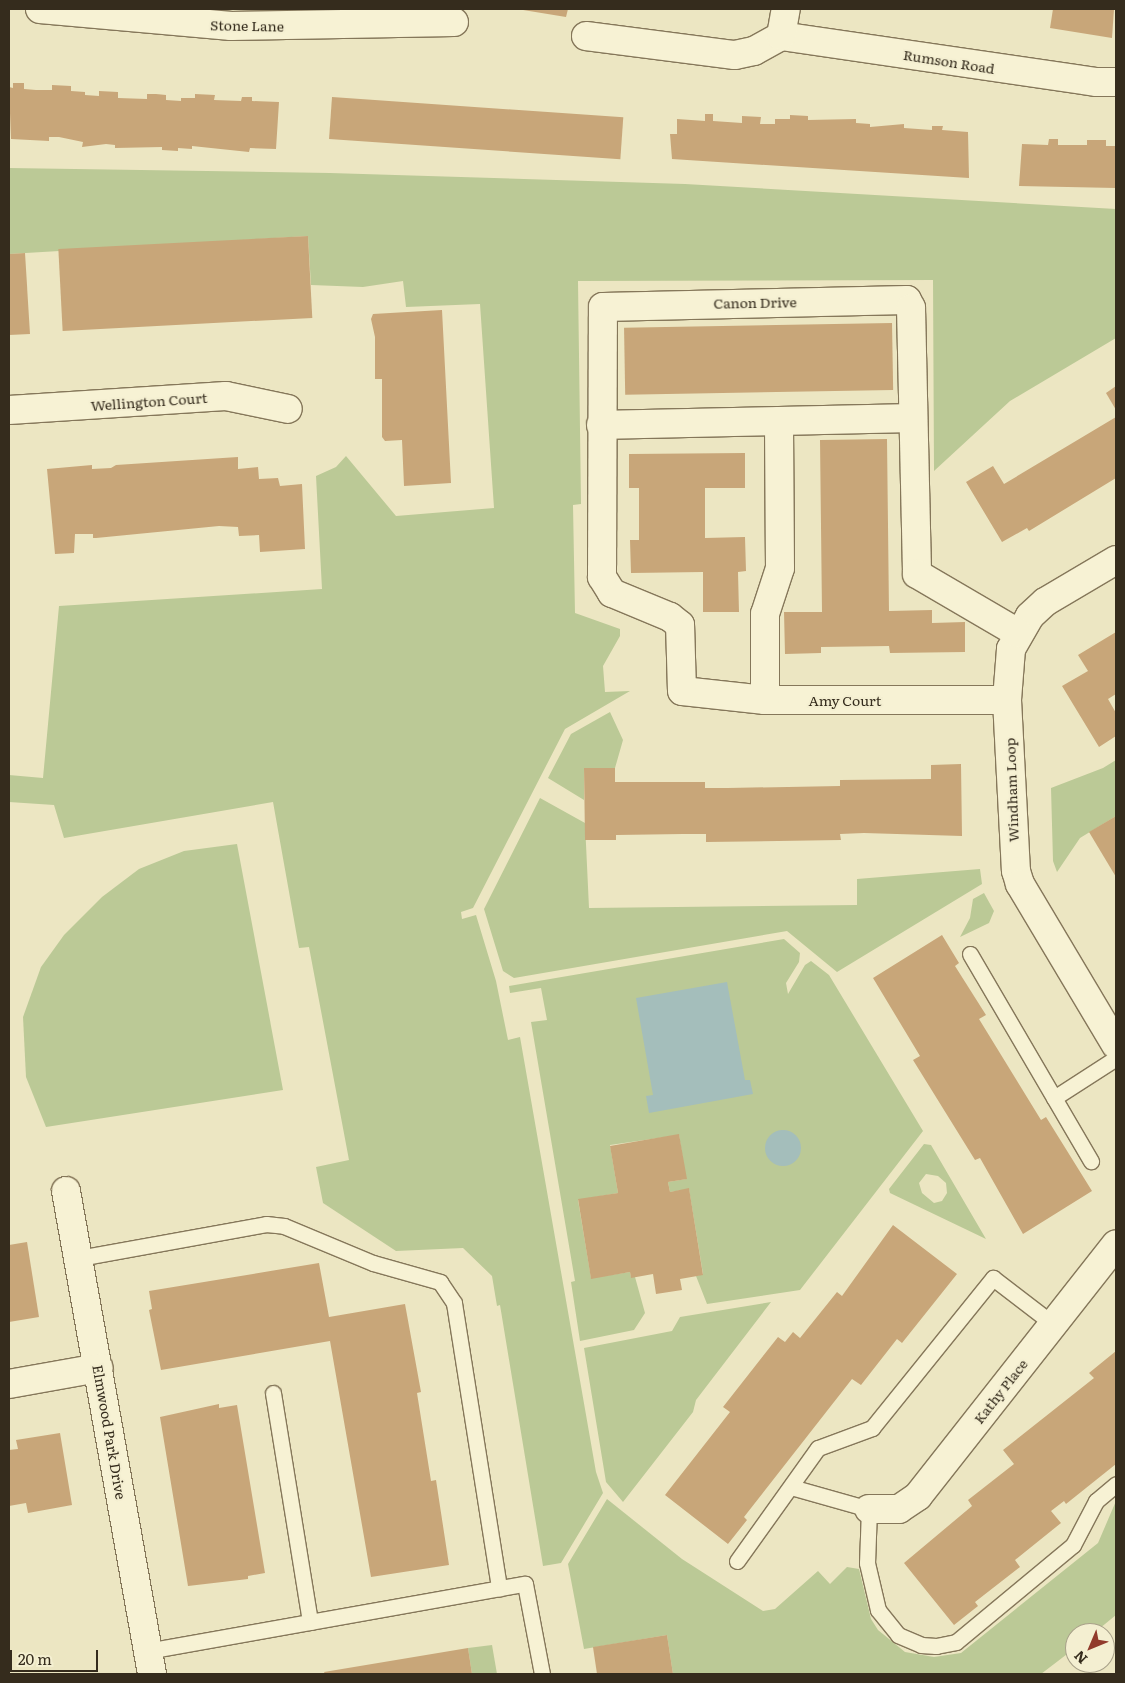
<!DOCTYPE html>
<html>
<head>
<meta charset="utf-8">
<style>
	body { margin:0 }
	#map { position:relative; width:1125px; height:1683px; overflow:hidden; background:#ece6c2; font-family:Literata,serif }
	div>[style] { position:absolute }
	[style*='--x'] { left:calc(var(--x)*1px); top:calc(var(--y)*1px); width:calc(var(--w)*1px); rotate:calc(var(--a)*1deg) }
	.green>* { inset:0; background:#bbc996 }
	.water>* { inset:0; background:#a4bebb }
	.round { border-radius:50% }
	.building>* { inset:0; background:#c8a679; transform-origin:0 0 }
	.roads { filter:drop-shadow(1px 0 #85775a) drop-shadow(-1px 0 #85775a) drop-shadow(0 1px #85775a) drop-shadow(0 -1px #85775a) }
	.lane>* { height:15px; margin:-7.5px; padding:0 7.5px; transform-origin:7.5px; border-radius:7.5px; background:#f7f2d4 }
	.street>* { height:28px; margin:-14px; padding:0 14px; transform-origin:14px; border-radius:14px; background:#f7f2d4 }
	span { translate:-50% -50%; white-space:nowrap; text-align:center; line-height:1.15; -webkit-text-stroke:4px #f4efd1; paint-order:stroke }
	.street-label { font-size:14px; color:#352c1d }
	.frame { position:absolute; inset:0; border:10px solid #352c1d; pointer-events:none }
	.north { position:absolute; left:1065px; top:1623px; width:50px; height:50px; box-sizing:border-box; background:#f4efd1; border:1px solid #a8a189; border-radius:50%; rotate:225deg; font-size:14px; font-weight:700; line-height:20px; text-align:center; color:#352c1d }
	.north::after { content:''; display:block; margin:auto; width:18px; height:22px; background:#913b2c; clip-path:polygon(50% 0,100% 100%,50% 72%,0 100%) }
	.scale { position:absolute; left:10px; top:1650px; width:88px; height:22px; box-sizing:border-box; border:2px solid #352c1d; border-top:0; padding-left:6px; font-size:15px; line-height:18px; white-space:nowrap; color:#352c1d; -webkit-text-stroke:4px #f4efd1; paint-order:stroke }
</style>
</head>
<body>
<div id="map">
	<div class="green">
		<i style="clip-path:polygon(9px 168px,330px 173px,685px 184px,1116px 209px,1116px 338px,1010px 401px,934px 471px,933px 280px,578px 281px,581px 504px,573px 505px,575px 613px,620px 629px,620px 636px,603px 666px,605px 692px,630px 691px,565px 729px,473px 908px,461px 912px,462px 919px,476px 915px,496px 981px,508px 1040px,520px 1037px,596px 1472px,603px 1493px,561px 1563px,543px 1566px,500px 1305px,497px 1306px,492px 1276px,463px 1248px,396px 1251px,323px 1203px,316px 1167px,349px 1160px,309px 947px,299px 948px,273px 802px,64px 838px,54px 805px,9px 802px,9px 775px,43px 778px,59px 606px,322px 589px,316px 476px,336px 467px,346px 456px,396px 516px,494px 508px,480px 304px,406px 307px,403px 281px,363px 287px,311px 285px,308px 236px,9px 254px)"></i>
		<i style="clip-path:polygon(610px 712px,623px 740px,615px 768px,584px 768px,584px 800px,548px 778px,571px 734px)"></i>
		<i style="clip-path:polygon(1116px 760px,1116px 816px,1080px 838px,1057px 872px,1053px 861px,1051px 788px,1103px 768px)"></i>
		<i style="clip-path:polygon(540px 798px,585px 823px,589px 908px,857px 905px,857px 879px,980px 869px,982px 884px,837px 972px,787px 931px,514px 978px,503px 971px,484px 909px)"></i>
		<i style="clip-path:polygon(237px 844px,283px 1090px,46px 1127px,26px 1077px,23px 1017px,41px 967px,64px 935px,102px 897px,139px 869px,184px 851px)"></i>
		<i style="clip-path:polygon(984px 893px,994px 911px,989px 923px,960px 937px,970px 918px,973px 899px)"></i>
		<i style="clip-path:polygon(784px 939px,800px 953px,799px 962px,786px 983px,788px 994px,805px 965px,811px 961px,829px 975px,923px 1131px,800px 1290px,707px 1304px,696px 1276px,703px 1274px,689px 1189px,670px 1192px,668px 1182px,686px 1179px,679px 1135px,610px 1145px,618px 1193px,578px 1200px,591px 1278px,630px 1272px,631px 1277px,635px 1277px,645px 1313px,634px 1330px,580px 1341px,571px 1282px,575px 1281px,531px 1022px,547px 1020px,541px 988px,510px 993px,509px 986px)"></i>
		<i style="clip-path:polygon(evenodd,924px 1144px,931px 1145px,986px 1239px,890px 1193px,889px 1189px,924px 1144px,926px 1174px,938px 1176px,946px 1183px,947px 1193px,942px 1201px,934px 1203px,922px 1193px,919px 1183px,926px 1174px)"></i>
		<i style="clip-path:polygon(771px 1302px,696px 1400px,693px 1412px,623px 1502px,606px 1482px,584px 1348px,672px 1331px,680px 1317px)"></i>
		<i style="clip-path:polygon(607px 1499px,682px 1559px,763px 1611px,775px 1609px,818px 1571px,830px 1584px,847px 1567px,859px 1569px,871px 1619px,878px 1630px,905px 1652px,934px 1657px,961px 1653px,1098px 1543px,1116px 1501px,1116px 1615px,1094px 1633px,1075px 1633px,1075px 1648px,1041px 1674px,673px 1674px,667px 1635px,584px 1649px,568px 1564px)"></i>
		<i style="clip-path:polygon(492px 1645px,497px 1674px,472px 1674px,468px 1648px)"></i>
	</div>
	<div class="water">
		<i style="clip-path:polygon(727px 982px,745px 1080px,750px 1080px,753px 1094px,649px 1113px,646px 1096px,653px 1095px,636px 998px)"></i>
		<i class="round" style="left:765px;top:1130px;width:36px;height:36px"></i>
	</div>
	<div class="building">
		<i style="clip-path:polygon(517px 9px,568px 9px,566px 17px)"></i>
		<i style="clip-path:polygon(1053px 9px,1114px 9px,1112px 38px,1050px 28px)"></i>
		<i style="clip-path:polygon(13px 83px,24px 83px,24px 89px,36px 90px,52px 90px,52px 85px,71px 86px,71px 91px,85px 92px,85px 95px,99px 96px,99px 91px,118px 92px,118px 98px,147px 99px,147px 94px,156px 94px,166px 95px,166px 100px,181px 101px,181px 98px,195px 98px,195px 94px,215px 95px,214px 100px,241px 101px,242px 97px,252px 97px,252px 101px,279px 102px,276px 149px,250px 148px,249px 152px,192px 146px,192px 149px,178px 148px,178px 151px,162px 150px,162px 147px,115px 148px,115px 145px,106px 144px,82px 147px,83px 142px,59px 137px,49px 137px,49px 141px,11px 139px,9px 87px,13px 88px)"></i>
		<i style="left:332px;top:97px;width:292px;height:42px;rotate:4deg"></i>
		<i style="clip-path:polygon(705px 114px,713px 114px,713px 121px,742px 123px,742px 116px,761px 117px,760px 124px,775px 124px,775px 119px,790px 119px,790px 115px,808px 116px,808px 120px,856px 119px,856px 123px,870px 124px,870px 127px,904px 124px,904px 128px,932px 130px,932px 126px,943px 126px,942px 130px,968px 132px,969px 178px,672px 159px,670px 134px,677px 134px,677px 119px,705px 121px)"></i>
		<i style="clip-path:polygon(1049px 139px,1058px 139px,1058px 145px,1087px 145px,1087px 140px,1106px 140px,1106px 146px,1116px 146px,1116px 188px,1019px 186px,1022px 144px,1048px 145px)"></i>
		<i style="left:308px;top:236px;width:82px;height:250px;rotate:87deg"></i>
		<i style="clip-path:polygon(25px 253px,30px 334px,9px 335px,9px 254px)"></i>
		<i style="clip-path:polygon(442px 310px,451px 483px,404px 486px,402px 440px,385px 441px,382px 437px,382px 379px,375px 379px,375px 337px,371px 319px,373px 314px)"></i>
		<i style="left:892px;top:323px;width:67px;height:268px;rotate:89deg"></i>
		<i style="clip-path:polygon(1116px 386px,1116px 410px,1106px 393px)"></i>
		<i style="clip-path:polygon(1116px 417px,1116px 478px,1029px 531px,1027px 528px,1002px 542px,966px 482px,993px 466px,1004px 484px)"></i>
		<i style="clip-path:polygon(887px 439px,889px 611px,932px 610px,932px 623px,965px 622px,965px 652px,890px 653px,889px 646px,821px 647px,821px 653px,785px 654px,784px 612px,822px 612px,820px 440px)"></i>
		<i style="clip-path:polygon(745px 453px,745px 488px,705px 488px,705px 538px,745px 537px,746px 571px,738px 572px,739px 612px,703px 612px,703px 572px,631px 573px,630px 540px,639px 540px,639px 488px,629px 488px,629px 454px)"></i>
		<i style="clip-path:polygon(238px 457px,238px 469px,258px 467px,259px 479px,278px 478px,280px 486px,302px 484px,305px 549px,260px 552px,259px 535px,239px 536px,238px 527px,219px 526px,96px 538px,93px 538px,93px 534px,75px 534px,74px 553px,55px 554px,47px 469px,92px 465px,92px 469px,111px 468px,116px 465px)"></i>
		<i style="clip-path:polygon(1116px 632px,1116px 694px,1108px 699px,1116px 713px,1116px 736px,1099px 747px,1062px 686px,1088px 671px,1078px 655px)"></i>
		<i style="clip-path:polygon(961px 764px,962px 836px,864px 833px,840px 834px,841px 840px,706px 842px,706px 834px,683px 834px,616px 835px,616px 840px,585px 840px,584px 768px,615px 768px,615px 782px,705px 782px,705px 788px,728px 788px,840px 786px,840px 780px,931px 779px,931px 765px)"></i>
		<i style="clip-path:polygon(1116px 816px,1116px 877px,1089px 832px)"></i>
		<i style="clip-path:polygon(942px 935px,959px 963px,955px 966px,986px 1015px,979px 1019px,1041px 1120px,1046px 1117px,1092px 1191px,1023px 1234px,980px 1158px,975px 1160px,913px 1060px,920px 1056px,873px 978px)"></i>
		<i style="clip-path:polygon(679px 1134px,687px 1179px,668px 1182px,670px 1192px,689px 1188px,703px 1275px,680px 1279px,682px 1290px,656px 1294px,653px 1274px,631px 1278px,630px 1272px,591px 1279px,578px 1199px,618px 1193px,610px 1146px)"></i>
		<i style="clip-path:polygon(893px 1225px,957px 1274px,902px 1343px,897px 1339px,861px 1385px,852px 1379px,744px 1517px,747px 1520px,728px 1544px,665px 1495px,730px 1412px,723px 1407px,778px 1337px,785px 1342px,793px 1332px,800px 1338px,837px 1292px,842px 1296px)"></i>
		<i style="clip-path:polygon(27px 1242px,39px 1317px,9px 1322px,9px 1245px)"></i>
		<i style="clip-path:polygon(319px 1263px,329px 1317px,405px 1304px,421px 1392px,417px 1393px,431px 1481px,436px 1480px,449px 1565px,371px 1577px,330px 1341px,161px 1370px,149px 1310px,152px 1309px,149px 1291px)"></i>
		<i style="clip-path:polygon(1116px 1351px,1116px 1464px,1066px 1504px,1064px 1501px,1051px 1511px,1061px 1523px,1015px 1560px,1020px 1567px,975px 1602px,978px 1606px,954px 1625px,904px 1563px,972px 1506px,968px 1500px,1014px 1464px,1003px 1450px,1094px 1378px,1089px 1373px)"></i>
		<i style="clip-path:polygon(219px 1404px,219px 1408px,237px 1405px,265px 1573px,248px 1576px,248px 1579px,188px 1586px,160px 1417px)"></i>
		<i style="clip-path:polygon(60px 1433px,72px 1505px,28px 1513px,26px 1503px,9px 1506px,9px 1450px,18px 1449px,16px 1440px)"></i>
		<i style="clip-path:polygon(667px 1635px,673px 1674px,597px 1674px,593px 1647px)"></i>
		<i style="clip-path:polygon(468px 1648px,472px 1674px,325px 1674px,324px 1672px)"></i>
	</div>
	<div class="roads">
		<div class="lane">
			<i style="--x:970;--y:954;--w:240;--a:59.7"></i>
			<i style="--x:1054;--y:1098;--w:74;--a:-32.8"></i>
			<i style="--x:79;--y:1258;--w:190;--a:-10.3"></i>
			<i style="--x:266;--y:1224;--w:18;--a:6"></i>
			<i style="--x:284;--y:1226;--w:96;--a:22.6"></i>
			<i style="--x:373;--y:1263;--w:70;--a:15.8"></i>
			<i style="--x:440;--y:1282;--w:25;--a:56"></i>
			<i style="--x:454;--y:1303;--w:289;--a:81"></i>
			<i style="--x:273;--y:1393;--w:232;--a:80.8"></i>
			<i style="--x:791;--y:1487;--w:81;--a:15.8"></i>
			<i style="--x:869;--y:1509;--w:54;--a:92.1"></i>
			<i style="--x:867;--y:1563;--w:48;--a:76.8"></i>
			<i style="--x:878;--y:1610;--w:32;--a:51"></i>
			<i style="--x:898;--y:1635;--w:25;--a:23"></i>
			<i style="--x:921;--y:1645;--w:15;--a:4"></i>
			<i style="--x:936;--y:1646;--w:20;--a:-11"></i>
			<i style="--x:956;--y:1642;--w:152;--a:-39.7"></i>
			<i style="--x:1073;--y:1545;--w:50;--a:-62.4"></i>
			<i style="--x:1096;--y:1501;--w:26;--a:-40"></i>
			<i style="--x:737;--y:1561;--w:139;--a:-54.4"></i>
			<i style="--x:818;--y:1448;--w:58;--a:-20.3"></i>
			<i style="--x:872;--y:1428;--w:193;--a:-51.1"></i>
			<i style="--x:993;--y:1278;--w:76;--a:37.5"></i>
			<i style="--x:147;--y:1651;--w:384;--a:-10.1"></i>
			<i style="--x:525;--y:1584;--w:92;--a:79.3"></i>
		</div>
		<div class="street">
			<i style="--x:40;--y:9;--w:192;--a:5.1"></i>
			<i style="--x:231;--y:26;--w:223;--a:-1"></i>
			<i style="--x:586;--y:36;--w:150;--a:7.3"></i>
			<i style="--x:735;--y:55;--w:19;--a:-12"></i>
			<i style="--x:754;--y:51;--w:31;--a:-29"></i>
			<i style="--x:781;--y:36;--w:319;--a:8.3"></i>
			<i style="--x:1097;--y:82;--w:19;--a:0"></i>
			<i style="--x:781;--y:36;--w:27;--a:-80"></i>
			<i style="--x:9;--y:410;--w:217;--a:-3.7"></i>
			<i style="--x:226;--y:396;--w:63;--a:11.8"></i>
			<i style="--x:601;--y:425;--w:310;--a:-1.3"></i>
			<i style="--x:1116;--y:560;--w:82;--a:149.4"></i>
			<i style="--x:1045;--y:602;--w:21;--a:137"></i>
			<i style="--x:1030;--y:616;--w:38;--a:120"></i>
			<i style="--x:1011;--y:649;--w:51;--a:94.5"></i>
			<i style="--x:1007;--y:700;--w:171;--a:87"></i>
			<i style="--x:1016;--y:871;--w:14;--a:73"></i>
			<i style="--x:1020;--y:884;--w:187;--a:59.2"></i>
			<i style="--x:765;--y:700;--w:86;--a:-90"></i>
			<i style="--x:765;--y:614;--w:48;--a:-71.9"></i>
			<i style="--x:780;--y:568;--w:147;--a:-90.4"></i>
			<i style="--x:1007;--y:700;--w:242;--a:180"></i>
			<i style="--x:765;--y:700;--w:83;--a:-173.8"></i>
			<i style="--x:682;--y:691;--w:66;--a:-91.7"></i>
			<i style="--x:680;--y:625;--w:13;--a:-141"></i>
			<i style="--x:670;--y:617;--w:63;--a:-157.5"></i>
			<i style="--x:612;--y:593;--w:19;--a:-122"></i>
			<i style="--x:602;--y:577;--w:270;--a:-89.8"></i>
			<i style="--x:603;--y:307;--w:304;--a:-1.3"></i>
			<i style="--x:907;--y:300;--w:9;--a:63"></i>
			<i style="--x:911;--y:308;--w:266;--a:88.7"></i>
			<i style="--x:917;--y:574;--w:117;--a:30.3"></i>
			<i style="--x:66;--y:1191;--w:491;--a:79.9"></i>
			<i style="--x:9;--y:1384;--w:91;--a:-10.1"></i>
			<i style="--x:869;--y:1509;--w:30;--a:0"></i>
			<i style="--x:899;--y:1509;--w:23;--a:-34"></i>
			<i style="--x:918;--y:1496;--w:320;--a:-51.8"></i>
		</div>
	</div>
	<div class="street-label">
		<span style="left:247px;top:25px;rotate:1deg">Stone Lane</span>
		<span style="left:949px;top:61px;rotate:9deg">Rumson Road</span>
		<span style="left:755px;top:302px;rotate:-1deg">Canon Drive</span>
		<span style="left:149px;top:401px;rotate:-4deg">Wellington Court</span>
		<span style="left:845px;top:700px">Amy Court</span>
		<span style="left:1011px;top:790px;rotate:-92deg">Windham Loop</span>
		<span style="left:1000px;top:1391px;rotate:-52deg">Kathy Place</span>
		<span style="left:110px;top:1432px;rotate:80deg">Elmwood Park Drive</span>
	</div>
	<div class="frame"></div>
	<div class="north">N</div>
	<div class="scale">20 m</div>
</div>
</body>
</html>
